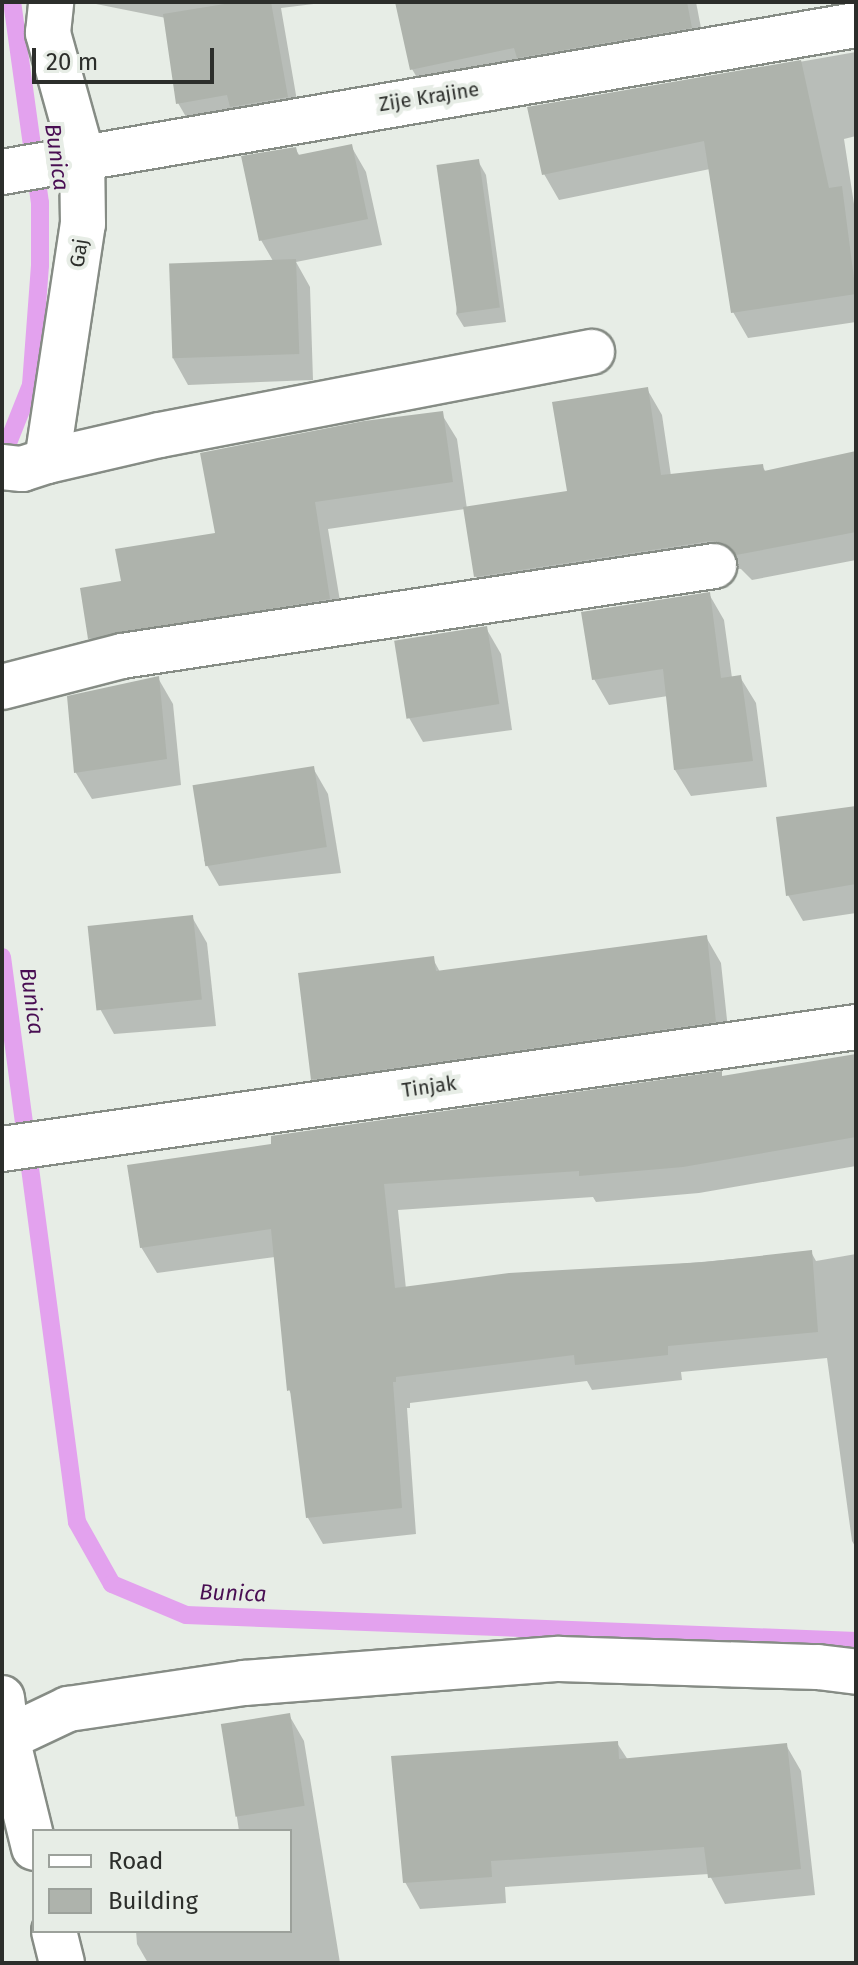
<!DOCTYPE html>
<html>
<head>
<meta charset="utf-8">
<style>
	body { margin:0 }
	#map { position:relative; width:858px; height:1965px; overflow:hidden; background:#e7ede6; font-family:"Fira Sans",sans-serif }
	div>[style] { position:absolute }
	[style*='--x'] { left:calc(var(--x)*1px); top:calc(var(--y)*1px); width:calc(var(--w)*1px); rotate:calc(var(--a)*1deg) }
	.shadow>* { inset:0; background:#0003 }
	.stream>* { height:18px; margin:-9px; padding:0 9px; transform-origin:9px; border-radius:9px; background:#e3a2ee }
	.building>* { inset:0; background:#aeb3ac; transform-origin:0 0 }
	.roads { filter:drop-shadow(2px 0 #868c85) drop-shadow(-2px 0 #868c85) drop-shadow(0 2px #868c85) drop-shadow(0 -2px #868c85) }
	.street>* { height:44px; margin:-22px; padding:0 22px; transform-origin:22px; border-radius:22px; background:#fff }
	span { translate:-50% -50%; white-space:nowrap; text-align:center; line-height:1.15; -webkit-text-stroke:8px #e7ede6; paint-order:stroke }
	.street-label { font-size:20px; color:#2c2e2b }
	.water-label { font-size:22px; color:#490e53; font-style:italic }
	.frame { position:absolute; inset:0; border:4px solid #2c2e2b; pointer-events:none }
	.legend { position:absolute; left:32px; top:1829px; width:260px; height:104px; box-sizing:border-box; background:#e7ede6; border:2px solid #9ca19b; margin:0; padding:10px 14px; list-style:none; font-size:24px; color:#2c2e2b }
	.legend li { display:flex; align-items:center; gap:16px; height:40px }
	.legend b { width:40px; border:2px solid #9ca19b }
	.scale { position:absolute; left:32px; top:48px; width:182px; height:36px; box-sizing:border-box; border:4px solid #2c2e2b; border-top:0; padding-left:10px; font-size:24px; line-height:28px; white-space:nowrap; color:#2c2e2b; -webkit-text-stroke:6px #e7ede6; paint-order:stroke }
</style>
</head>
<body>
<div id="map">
	<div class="shadow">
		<i style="clip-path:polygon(86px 2px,330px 2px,281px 8px,301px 124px,193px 129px,178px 103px,166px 18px)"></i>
		<i style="clip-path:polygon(397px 2px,696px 2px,706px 54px,427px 95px,412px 69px)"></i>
		<i style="clip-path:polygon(856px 52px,856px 136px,844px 139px,856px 217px,856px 322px,748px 338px,733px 312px,710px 169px,559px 200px,544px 174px,530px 109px)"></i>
		<i style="clip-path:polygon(351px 146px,366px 172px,382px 245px,296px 262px,310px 287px,313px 380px,188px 385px,173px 358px,273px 261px,261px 240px,295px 149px,300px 156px)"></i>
		<i style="clip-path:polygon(478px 161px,486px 175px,506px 322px,464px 327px,456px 314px)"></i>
		<i style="clip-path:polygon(647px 389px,662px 415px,671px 476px,762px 466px,766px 472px,856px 453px,856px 560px,752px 580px,741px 569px,726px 567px,491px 603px,476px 577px,465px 509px,328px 529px,344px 625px,106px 664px,90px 638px,123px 583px,441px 413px,457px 439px,467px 509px,569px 492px)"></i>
		<i style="clip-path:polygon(709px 594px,724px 620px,732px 678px,740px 677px,756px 703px,767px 787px,691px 796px,675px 770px,668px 696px,609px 705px,594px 679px)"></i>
		<i style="clip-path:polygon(486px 628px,501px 654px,512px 730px,423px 742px,408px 716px)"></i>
		<i style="clip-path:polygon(158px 678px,173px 704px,181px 785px,92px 799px,76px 773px,70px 698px)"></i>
		<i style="clip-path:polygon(313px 768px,328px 794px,341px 873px,219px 886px,204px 860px)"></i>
		<i style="clip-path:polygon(856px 808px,856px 913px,803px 921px,788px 895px)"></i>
		<i style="clip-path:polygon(192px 917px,207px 943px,216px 1026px,114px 1034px,99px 1007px)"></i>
		<i style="clip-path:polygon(706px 937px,721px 963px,730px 1048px,328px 1105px,313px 1079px,433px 959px,440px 972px)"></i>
		<i style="clip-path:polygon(856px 1055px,856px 1166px,699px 1193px,596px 1202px,593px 1197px,398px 1210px,406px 1289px,811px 1252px,816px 1261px,856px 1254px,856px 1548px,852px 1541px,827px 1358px,681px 1372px,682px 1380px,592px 1390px,587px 1381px,410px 1403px,410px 1408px,407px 1408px,416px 1534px,323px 1544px,308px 1518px,293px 1397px,289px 1390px,275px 1257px,157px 1273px,141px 1247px,723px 1078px)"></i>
		<i style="clip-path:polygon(289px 1715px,304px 1741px,340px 1963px,148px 1963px,137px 1944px,136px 1931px,290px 1931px,290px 1831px,239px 1831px,223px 1725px)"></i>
		<i style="clip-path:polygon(617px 1743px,628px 1760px,786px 1745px,801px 1771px,815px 1895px,725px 1904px,709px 1874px,505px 1887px,506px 1903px,420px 1909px,405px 1882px)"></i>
	</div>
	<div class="stream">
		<i style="--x:2;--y:458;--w:79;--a:-68.3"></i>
		<i style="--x:31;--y:385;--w:120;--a:-85.7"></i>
		<i style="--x:40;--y:265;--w:62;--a:-90"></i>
		<i style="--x:40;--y:203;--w:203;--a:-97.9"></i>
		<i style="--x:2;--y:957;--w:570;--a:82.44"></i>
		<i style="--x:77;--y:1522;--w:71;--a:60.6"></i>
		<i style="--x:112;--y:1584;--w:80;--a:22.7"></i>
		<i style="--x:186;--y:1615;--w:671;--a:2.22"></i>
	</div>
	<div class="building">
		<i style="clip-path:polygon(237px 2px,271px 2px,288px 97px,230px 107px,227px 95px,176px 104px,163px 14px)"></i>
		<i style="clip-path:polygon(395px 2px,687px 2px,692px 28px,517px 58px,514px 48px,410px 70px)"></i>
		<i style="clip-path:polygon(801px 60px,829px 188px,842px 186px,856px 294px,731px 313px,704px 141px,542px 175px,527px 107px)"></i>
		<i style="clip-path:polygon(352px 144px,368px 219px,259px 241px,241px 156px,296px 147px,298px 155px)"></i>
		<i style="left:479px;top:159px;width:150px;height:43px;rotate:82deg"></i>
		<i style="left:296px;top:259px;width:95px;height:127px;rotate:88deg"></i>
		<i style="clip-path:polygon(648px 387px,661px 475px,763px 464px,764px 471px,856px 451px,856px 532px,736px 555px,724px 543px,710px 541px,474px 577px,463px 507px,567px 491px,552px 402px)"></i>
		<i style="clip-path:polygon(443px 411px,453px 482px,315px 502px,330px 599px,88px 639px,80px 588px,121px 581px,115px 549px,215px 533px,200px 453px,364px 421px)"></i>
		<i style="clip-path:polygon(710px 592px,721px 678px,741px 675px,753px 761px,674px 770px,663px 669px,592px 680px,581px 612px)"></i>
		<i style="left:487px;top:626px;width:79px;height:94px;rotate:81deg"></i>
		<i style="clip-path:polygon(159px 676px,167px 759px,74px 773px,67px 696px)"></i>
		<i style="left:314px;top:766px;width:82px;height:123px;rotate:81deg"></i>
		<i style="clip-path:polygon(856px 806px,856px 884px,786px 896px,776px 817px)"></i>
		<i style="left:193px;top:915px;width:85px;height:106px;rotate:84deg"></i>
		<i style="clip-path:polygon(707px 935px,716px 1022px,311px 1080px,298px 973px,434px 956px,436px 971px)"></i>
		<i style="clip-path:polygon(856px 1054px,856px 1137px,683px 1167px,579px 1176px,579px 1171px,384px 1184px,395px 1288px,509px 1273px,705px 1262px,812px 1250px,818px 1332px,668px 1346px,668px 1355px,575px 1365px,574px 1355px,396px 1377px,396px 1382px,393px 1382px,402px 1508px,306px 1518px,290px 1390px,287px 1391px,271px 1229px,140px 1248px,127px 1165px,271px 1144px,271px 1136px,722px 1071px,722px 1076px)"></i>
		<i style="left:290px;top:1713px;width:94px;height:70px;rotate:81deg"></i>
		<i style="clip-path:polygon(618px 1741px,619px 1759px,787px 1743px,801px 1869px,708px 1878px,704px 1847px,491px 1861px,492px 1877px,403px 1883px,391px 1756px)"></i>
	</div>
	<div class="roads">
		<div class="street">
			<i style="--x:2;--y:172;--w:867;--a:-9.77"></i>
			<i style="--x:47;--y:461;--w:116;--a:-13"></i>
			<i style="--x:160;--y:435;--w:440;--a:-10.9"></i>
			<i style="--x:2;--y:467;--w:20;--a:6"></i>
			<i style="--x:22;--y:469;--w:26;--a:-18"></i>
			<i style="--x:47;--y:461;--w:240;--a:-81.4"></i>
			<i style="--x:83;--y:224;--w:69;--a:-90.8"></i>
			<i style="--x:82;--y:155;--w:127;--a:-105.6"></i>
			<i style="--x:48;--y:33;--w:31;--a:-84"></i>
			<i style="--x:2;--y:687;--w:124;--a:-14.5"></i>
			<i style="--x:122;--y:656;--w:599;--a:-8.64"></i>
			<i style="--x:2;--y:1149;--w:863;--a:-8.13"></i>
			<i style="--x:2;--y:1698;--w:40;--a:82.9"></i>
			<i style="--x:7;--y:1738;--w:113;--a:76.2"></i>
			<i style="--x:7;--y:1738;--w:68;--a:-25.4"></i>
			<i style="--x:68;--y:1709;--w:178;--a:-8.4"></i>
			<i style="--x:244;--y:1683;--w:316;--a:-4.4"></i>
			<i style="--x:559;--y:1659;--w:259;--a:1.8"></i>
			<i style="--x:818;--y:1667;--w:38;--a:7"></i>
			<i style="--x:54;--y:1931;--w:33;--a:76"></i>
		</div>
	</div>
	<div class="street-label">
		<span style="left:429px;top:97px;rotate:-9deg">Zije Krajine</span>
		<span style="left:79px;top:253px;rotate:-81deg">Gaj</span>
		<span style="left:429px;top:1087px;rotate:-8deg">Tinjak</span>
	</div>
	<div class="water-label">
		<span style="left:57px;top:157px;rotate:82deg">Bunica</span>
		<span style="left:32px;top:1001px;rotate:82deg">Bunica</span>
		<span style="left:233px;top:1593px;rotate:2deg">Bunica</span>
	</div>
	<div class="frame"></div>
	<ul class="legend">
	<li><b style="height:10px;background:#fff"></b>Road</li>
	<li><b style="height:22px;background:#aeb3ac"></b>Building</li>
	</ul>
	<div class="scale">20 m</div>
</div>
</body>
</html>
